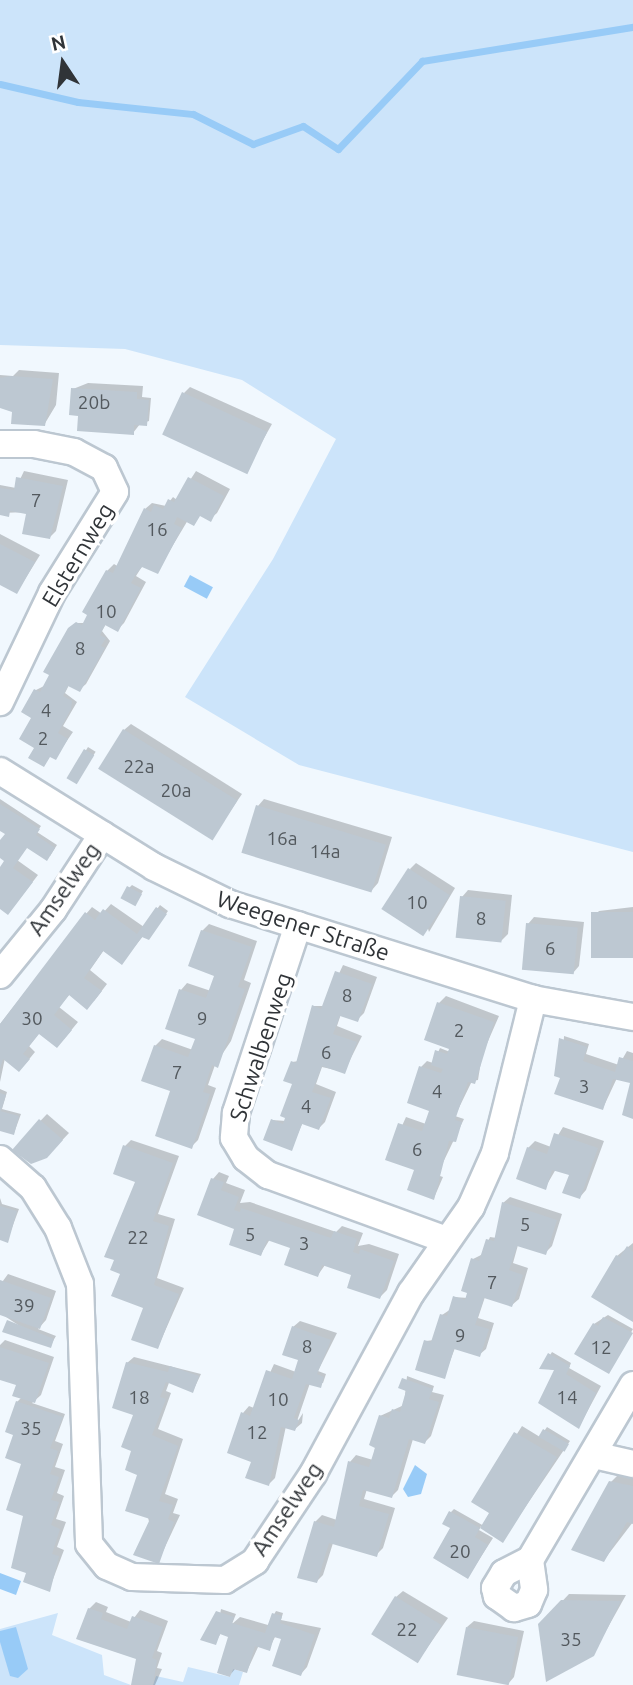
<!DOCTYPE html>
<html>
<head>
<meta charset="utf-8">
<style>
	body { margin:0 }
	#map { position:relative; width:633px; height:1685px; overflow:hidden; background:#f1f8fe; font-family:Ubuntu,sans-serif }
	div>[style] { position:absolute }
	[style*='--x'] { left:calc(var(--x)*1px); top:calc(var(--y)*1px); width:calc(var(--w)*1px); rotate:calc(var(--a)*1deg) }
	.green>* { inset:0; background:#cce4fa }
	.water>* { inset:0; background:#98cbf7; transform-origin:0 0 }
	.shadow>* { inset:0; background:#0003; transform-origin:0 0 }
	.stream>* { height:7px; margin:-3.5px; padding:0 3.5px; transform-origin:3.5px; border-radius:3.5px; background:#98cbf7 }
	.building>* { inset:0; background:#bdc8d2; transform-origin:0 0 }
	.roads { filter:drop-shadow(2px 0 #bcc7d1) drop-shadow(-2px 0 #bcc7d1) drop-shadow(0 2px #bcc7d1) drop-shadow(0 -2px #bcc7d1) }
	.minor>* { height:26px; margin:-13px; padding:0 13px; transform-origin:13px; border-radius:13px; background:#fff }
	span { translate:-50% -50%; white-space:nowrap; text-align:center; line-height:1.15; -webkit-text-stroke:7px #fff; paint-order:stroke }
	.number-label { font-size:19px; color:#53595e }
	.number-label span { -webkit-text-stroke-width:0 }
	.street-label { font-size:23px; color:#303438 }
	.north { position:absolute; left:28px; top:28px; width:70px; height:70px; -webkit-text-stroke:5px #fff; paint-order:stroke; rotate:347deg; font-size:19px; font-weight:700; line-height:28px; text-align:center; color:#303438 }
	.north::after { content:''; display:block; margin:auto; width:24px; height:32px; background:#303438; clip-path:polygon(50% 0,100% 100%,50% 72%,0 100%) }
</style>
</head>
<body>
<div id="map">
	<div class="green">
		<i style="clip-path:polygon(0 0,633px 0,633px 852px,299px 765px,185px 697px,273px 559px,336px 439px,242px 380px,125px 349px,0 345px)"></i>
		<i style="clip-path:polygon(58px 1613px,52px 1635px,102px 1655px,104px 1675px,131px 1685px,0 1685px,0 1629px)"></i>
		<i style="clip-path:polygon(188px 1667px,230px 1677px,233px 1669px,243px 1672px,239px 1685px,153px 1685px,156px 1676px,183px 1682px)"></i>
	</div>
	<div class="water">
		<i style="left:190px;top:575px;width:26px;height:13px;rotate:28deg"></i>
		<i style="clip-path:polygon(415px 1465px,427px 1474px,421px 1494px,408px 1497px,403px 1489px)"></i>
		<i style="clip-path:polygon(0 1573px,21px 1581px,16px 1595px,0 1589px)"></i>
		<i style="clip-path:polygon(16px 1627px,28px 1669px,18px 1678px,10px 1676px,0 1642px,0 1631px)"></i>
	</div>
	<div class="shadow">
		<i style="clip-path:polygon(19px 370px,59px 373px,56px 405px,44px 425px,13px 423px,13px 402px,0 407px,0 375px,13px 376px)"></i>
		<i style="clip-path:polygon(88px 383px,143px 386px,142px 397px,151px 398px,149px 421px,140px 424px,133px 433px,80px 412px,73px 389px)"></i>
		<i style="clip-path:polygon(190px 387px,272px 424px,245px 472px,184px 393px)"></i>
		<i style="clip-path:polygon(24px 471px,68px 480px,56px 531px,50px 537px,28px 512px,0 513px,0 485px,16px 488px)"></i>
		<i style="clip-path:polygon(196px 471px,230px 489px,217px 513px,210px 519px,200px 514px,188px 520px,157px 572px,143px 565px,136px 576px,146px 582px,124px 623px,117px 630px,106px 624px,102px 631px,110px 641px,86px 684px,79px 690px,69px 685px,65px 693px,77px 702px,63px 726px,73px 732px,55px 758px,35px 749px,33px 717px,23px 712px,36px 690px,46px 685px,77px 623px,85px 623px,107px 571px,114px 564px,119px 567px,145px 509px,152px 503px,166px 506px,173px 497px,177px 500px)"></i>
		<i style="clip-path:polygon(0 534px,40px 555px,17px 592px,0 583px)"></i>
		<i style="clip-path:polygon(131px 724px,242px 794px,211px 839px,124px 730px)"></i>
		<i style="left:88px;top:747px;width:9px;height:36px;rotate:32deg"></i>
		<i style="clip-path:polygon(0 799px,41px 826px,37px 832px,57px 845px,50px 856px,28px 846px,17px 860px,38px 875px,14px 906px,0 906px,0 870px,7px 861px,0 856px,0 843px,7px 833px,0 829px)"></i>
		<i style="clip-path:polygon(264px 799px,392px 837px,378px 883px,372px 890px,258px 806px)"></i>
		<i style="clip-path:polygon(416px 863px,455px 888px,429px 932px,410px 869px)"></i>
		<i style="clip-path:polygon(132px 885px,143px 891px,137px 901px,129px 888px)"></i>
		<i style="clip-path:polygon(468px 890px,512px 895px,508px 934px,501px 941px,462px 897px)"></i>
		<i style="clip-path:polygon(111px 904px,144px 927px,160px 905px,168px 911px,151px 935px,144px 935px,122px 962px,104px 950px,90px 970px,107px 984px,94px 1001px,70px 994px,59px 1007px,78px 1022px,64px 1039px,40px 1032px,29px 1046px,35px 1052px,26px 1063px,5px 1058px,0 1082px,0 1024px,86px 914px,92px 907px,102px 914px)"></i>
		<i style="clip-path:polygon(633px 907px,633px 956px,592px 918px,599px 911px)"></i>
		<i style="clip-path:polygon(534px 917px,584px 922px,579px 966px,573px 973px,528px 924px)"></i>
		<i style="clip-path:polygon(209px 924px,257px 941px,244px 980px,251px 983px,231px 1041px,215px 1065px,208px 1085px,216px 1088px,198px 1140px,191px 1147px,155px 1046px,162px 1039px,193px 1050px,196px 1040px,181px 990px,187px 983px,211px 991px,216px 975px,202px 931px)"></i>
		<i style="clip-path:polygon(343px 965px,377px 977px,364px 1013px,357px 1020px,341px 1014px,337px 1026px,362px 1036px,344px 1072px,322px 1067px,316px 1084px,336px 1092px,325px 1122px,319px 1128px,303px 1122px,291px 1149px,272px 1120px,286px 1121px,294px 1085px,292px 1062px,299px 1061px,314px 1006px,324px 1006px)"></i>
		<i style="clip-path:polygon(446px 996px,499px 1016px,482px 1055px,478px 1080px,472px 1081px,455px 1116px,464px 1119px,437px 1175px,443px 1177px,434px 1198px,417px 1169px,387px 1159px,406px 1117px,426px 1124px,430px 1112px,421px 1067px,427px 1061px,433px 1063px,440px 1048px,450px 1052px,439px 1003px)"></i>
		<i style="clip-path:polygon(564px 1036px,589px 1044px,586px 1054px,619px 1065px,627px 1051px,633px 1053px,633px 1117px,633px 1082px,617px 1078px,603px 1108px,562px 1077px)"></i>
		<i style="clip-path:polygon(0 1089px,7px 1092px,2px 1109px,21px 1114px,14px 1133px,0 1129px)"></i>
		<i style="clip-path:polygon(47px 1114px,69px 1133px,54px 1149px,26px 1136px)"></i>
		<i style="clip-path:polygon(563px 1127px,604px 1141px,586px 1190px,580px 1197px,571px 1174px,556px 1169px,545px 1188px,528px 1148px,535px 1141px,551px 1147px)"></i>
		<i style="clip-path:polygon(131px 1140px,179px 1156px,158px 1214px,175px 1219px,157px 1278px,184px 1288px,158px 1347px,145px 1307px,121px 1275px,116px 1259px,107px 1256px,137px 1181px,125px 1146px)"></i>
		<i style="clip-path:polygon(219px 1172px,229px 1176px,226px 1183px,245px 1190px,240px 1203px,250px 1202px,336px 1232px,342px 1226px,363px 1233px,358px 1246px,369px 1244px,399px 1254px,387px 1290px,380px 1297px,354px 1274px,325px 1265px,318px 1275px,292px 1247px,270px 1239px,261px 1254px,236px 1228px,213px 1179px)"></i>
		<i style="clip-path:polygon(510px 1197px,562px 1214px,552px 1246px,545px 1253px,518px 1245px,513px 1263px,528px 1268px,519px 1299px,512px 1305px,485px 1297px,478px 1318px,494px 1323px,486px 1349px,479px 1355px,455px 1348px,444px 1377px,426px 1341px,434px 1340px,442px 1315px,451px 1309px,454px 1297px,468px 1298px,473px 1259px,483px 1254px,490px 1237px,497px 1238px,503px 1203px)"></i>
		<i style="clip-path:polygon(0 1198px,2px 1204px,19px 1209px,7px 1241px,0 1239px)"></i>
		<i style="clip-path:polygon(633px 1243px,633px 1320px,617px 1256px)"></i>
		<i style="clip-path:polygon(8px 1274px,56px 1291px,46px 1320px,38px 1329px,56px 1336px,50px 1346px,0 1313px,0 1285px)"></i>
		<i style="clip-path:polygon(608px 1315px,633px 1329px,609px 1372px,594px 1324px)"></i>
		<i style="clip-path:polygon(300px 1321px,337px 1333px,318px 1371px,326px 1374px,323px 1383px,310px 1383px,296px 1424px,303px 1413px,302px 1423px,295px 1429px,286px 1426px,275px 1478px,269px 1484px,253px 1461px,243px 1413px,249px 1406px,254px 1408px,274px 1364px,296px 1372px,300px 1361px,293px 1327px)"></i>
		<i style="clip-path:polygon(5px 1340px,54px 1357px,41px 1395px,32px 1403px,65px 1414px,55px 1441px,63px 1444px,55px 1467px,65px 1470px,57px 1493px,64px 1496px,56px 1519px,66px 1522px,57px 1547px,64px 1550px,49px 1590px,28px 1572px,23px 1463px,16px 1434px,17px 1402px,22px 1397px,18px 1384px,0 1378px,0 1345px)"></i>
		<i style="clip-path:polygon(552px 1352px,571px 1363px,569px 1368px,601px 1386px,579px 1427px,555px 1370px,542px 1368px)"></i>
		<i style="clip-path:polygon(134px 1357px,201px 1374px,193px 1391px,170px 1380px,166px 1391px,171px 1393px,158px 1429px,183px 1439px,165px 1494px,178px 1499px,173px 1513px,180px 1515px,158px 1562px,133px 1450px,135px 1413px,127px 1363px)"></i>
		<i style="clip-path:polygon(407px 1376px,434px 1386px,432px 1392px,444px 1395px,431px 1436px,425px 1442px,413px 1439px,398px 1490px,392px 1496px,367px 1489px,364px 1499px,395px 1508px,383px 1548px,376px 1555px,333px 1543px,323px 1575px,317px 1581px,315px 1522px,322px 1515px,337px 1520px,350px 1462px,356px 1455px,373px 1460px,380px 1416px,404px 1405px)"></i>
		<i style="clip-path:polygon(522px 1426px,540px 1437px,547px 1427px,570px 1441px,503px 1540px,481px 1526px,479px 1530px,493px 1538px,468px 1577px,451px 1512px,454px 1509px,484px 1526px,491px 1514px,474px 1501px)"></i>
		<i style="clip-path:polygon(618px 1475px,633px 1479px,633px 1522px,604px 1560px,611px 1482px)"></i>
		<i style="clip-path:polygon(403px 1591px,448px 1618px,418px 1661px,396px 1597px)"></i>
		<i style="clip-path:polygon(569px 1594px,626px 1595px,593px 1654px,540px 1625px)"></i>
		<i style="clip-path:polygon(96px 1602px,108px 1607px,106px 1612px,131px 1622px,140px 1610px,168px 1621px,157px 1651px,162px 1653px,157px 1668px,162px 1669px,155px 1685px,136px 1685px,138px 1658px,89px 1609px)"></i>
		<i style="clip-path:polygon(221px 1609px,236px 1614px,232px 1624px,240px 1617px,268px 1625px,276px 1611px,283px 1613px,281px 1620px,321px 1628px,307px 1667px,301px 1674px,283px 1638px,276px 1635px,269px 1649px,259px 1645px,247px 1671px,236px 1668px,230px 1675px,231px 1630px,221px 1633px,215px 1643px)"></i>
		<i style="clip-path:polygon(474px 1621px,524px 1631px,514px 1677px,508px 1684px,467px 1627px)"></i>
	</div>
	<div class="stream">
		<i style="--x:0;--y:84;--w:80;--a:13"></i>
		<i style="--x:78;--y:102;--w:116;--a:6"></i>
		<i style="--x:193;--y:114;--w:67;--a:26.6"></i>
		<i style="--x:253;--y:144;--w:53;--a:-19.8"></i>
		<i style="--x:303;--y:126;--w:42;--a:33.3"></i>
		<i style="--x:338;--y:149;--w:122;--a:-46.3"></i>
		<i style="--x:422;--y:61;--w:214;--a:-9.2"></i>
	</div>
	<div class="building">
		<i style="clip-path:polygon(11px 376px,53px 379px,45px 426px,11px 424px,12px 412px,0 408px,0 378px)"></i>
		<i style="clip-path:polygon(71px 388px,137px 392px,137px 399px,149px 400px,147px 426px,134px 425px,134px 435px,77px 431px,78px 416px,69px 415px)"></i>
		<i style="left:182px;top:392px;width:94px;height:47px;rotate:25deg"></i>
		<i style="clip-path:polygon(16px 477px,63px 486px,50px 539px,22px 534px,26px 514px,10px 511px,9px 517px,0 515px,0 488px,14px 490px)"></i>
		<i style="clip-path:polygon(188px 477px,224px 496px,211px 522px,200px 516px,194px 526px,177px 517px,174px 524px,182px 528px,158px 574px,142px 567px,136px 574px,131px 583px,141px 588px,118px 632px,105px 625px,100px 635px,106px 638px,101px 646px,105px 648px,80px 692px,68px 686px,63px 696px,72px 701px,71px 709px,58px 733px,68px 739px,56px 760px,50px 757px,44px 767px,28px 758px,34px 748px,19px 739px,31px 718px,21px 712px,34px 689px,40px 692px,49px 675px,43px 672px,68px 628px,76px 622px,82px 625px,87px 615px,82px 612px,106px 570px,113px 573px,144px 508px,151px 512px,154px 505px,163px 509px,168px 499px,174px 502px)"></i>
		<i style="clip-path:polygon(0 544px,35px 562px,17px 594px,0 585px)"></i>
		<i style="left:123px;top:729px;width:135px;height:47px;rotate:32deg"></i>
		<i style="left:84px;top:749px;width:12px;height:34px;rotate:31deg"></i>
		<i style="clip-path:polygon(0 804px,40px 829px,36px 835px,55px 848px,47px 861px,27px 848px,13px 868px,33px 882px,8px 915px,0 909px,0 867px,4px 861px,0 858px,0 840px,5px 834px,0 831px)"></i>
		<i style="left:256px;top:805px;width:136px;height:50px;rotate:17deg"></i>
		<i style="left:408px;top:868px;width:50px;height:49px;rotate:33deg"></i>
		<i style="left:127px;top:886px;width:17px;height:14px;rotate:28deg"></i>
		<i style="left:460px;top:896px;width:46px;height:42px;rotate:6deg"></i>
		<i style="clip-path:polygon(156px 907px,167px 914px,149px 940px,142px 937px,122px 965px,103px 951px,84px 978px,102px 991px,87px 1010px,69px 995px,54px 1015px,72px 1030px,57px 1048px,39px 1034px,23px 1054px,30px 1059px,19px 1072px,3px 1059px,0 1068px,0 1024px,85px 912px,95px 920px,103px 909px,137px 934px)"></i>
		<i style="left:633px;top:912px;width:46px;height:42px;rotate:90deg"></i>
		<i style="left:526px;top:923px;width:52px;height:47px;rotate:5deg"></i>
		<i style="clip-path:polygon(201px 930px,252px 947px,238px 987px,245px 989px,218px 1068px,212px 1065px,203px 1092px,210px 1094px,192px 1149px,155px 1136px,170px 1091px,141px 1081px,154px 1045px,188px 1057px,195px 1039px,165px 1029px,179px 989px,206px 998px,214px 976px,188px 966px)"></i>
		<i style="clip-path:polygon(335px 971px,372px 984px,358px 1022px,340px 1016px,333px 1034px,357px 1042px,345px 1074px,322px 1066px,312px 1092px,331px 1098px,319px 1130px,302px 1124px,292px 1151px,263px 1140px,271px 1119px,283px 1124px,285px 1118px,280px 1116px,292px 1084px,283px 1081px,291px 1061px,296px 1063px,312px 1005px,321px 1009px)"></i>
		<i style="clip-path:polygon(437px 1002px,494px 1022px,475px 1084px,468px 1082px,455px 1120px,462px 1122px,456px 1142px,449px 1141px,434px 1200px,407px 1190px,414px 1170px,385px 1160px,398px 1123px,422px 1131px,429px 1111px,407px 1103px,419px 1066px,441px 1073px,443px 1069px,431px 1065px,435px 1050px,447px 1054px,449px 1049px,424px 1040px)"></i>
		<i style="clip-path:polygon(559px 1038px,587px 1047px,583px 1061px,615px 1072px,619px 1057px,633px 1061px,633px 1119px,622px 1115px,630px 1083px,613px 1079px,603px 1110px,554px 1094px,560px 1078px,554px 1076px)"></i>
		<i style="clip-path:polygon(0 1093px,6px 1095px,1px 1111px,0 1111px)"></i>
		<i style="clip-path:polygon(0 1111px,19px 1116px,14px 1135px,0 1131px)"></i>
		<i style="clip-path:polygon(39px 1119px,63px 1140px,47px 1158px,31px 1164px,12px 1150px)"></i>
		<i style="clip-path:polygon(554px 1133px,598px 1148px,580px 1199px,562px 1193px,569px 1175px,552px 1170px,546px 1190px,516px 1179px,527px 1147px,547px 1154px)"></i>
		<i style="clip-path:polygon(123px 1145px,173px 1163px,153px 1221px,169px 1226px,154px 1285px,179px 1294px,158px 1349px,131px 1340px,143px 1308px,111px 1296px,120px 1274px,110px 1270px,114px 1260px,104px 1257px,135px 1182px,113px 1174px)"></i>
		<i style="clip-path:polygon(211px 1178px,224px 1182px,221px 1190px,239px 1197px,234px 1210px,240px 1212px,241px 1208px,331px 1238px,334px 1231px,357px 1239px,353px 1252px,359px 1254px,360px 1249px,394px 1261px,380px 1299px,347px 1288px,351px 1275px,322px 1265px,318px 1277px,284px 1265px,290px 1248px,267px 1240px,261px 1256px,229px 1245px,234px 1229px,197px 1215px)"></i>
		<i style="clip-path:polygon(502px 1202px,557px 1220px,546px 1255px,517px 1246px,509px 1270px,523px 1275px,512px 1307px,484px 1298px,475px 1325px,489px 1329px,480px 1357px,454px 1349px,445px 1379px,415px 1370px,424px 1340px,431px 1342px,440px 1314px,447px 1316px,453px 1296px,465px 1300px,467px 1293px,461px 1291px,471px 1258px,479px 1261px,486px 1239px,494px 1241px)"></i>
		<i style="clip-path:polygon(0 1206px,17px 1211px,8px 1243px,0 1240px)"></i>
		<i style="clip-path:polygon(627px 1246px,633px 1252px,633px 1322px,591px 1297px,616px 1255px,620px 1257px)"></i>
		<i style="clip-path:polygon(0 1280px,51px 1298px,40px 1329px,0 1315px)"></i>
		<i style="clip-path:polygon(603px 1317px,633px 1333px,609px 1374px,574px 1354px,593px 1323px,598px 1326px)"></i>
		<i style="clip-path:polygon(7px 1320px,54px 1339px,51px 1348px,2px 1332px)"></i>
		<i style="clip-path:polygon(292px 1326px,331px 1340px,317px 1374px,324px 1377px,321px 1388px,306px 1384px,294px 1418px,299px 1420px,295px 1431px,281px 1427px,269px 1486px,245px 1478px,251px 1462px,227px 1453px,241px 1412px,250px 1416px,266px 1370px,292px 1379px,298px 1360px,282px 1355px)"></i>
		<i style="clip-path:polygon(0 1347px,49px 1363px,35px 1403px,12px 1396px,16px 1385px,0 1380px)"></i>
		<i style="clip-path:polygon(548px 1353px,570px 1366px,566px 1374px,596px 1393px,579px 1429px,538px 1403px,554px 1370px,539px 1369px)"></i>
		<i style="clip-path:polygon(126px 1362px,168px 1372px,170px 1366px,199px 1376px,193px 1393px,166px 1382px,160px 1397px,166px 1399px,152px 1435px,178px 1446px,159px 1501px,173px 1505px,168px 1519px,174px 1522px,159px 1564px,133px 1555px,150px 1519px,125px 1511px,137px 1475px,125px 1470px,131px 1451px,121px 1447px,133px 1415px,112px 1408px)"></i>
		<i style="clip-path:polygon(402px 1378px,433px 1389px,429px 1399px,439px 1402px,425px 1444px,409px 1439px,392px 1498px,363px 1490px,359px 1506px,389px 1514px,377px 1557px,329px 1543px,317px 1583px,297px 1578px,314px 1521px,334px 1527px,348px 1461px,369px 1467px,375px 1448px,369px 1445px,379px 1415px,389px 1418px,392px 1409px,400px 1412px,406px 1391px,398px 1388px)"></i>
		<i style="clip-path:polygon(16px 1401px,63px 1417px,50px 1448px,58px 1451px,50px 1474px,59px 1477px,51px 1500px,59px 1502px,51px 1525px,60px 1529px,52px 1554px,59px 1556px,50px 1592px,23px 1582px,26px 1573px,11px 1568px,23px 1516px,6px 1510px,21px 1464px,5px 1458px,13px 1435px,5px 1432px)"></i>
		<i style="left:543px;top:1429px;width:30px;height:9px;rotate:30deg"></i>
		<i style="clip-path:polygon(514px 1432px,557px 1457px,503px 1543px,480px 1528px,489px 1513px,471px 1502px)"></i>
		<i style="clip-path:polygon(609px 1481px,633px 1486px,633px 1524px,627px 1522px,604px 1562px,571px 1550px)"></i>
		<i style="clip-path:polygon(449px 1511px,480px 1528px,475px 1537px,488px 1545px,468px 1579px,433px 1558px,450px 1528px,442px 1524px)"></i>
		<i style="left:395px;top:1596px;width:55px;height:45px;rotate:32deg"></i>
		<i style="clip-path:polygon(561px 1600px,621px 1601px,594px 1656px,546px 1682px,538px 1624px)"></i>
		<i style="clip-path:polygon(88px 1608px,103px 1613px,101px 1619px,127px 1629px,132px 1616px,163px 1627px,152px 1658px,157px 1660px,153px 1685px,131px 1685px,136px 1659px,76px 1639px)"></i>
		<i style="clip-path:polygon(216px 1611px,234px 1617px,232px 1623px,265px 1633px,272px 1613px,282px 1616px,280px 1623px,315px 1635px,301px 1676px,272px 1666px,281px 1639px,274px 1637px,270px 1651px,255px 1646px,247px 1673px,233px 1669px,230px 1677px,217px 1673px,228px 1637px,220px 1634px,216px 1645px,200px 1640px)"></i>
		<i style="left:466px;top:1627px;width:53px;height:49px;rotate:11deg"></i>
	</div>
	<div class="roads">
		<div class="minor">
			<i style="--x:0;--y:444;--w:34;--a:0"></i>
			<i style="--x:34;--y:444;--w:41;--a:11.3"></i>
			<i style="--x:74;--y:452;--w:34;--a:28"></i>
			<i style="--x:104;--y:468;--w:26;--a:65"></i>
			<i style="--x:115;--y:492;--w:119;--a:122"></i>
			<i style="--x:52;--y:593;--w:121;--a:115.5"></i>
			<i style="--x:0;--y:771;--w:181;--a:31.9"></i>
			<i style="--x:154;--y:867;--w:85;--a:26"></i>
			<i style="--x:230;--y:904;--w:318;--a:17.4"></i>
			<i style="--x:533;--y:999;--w:102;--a:10.2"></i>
			<i style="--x:298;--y:925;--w:198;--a:108.3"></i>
			<i style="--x:236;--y:1113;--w:25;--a:95"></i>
			<i style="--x:234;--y:1138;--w:23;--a:59"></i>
			<i style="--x:246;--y:1158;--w:28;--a:38"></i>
			<i style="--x:268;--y:1175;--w:190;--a:20"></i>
			<i style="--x:0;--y:975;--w:84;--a:-50.8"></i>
			<i style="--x:53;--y:910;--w:90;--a:-56.8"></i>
			<i style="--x:0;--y:1159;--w:44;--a:41.3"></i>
			<i style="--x:33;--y:1188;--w:47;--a:58"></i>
			<i style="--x:58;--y:1228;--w:60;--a:68.6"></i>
			<i style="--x:80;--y:1284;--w:260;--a:88"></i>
			<i style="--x:89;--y:1544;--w:28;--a:51"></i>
			<i style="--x:107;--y:1566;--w:27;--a:24"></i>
			<i style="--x:132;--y:1577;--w:93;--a:1.8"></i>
			<i style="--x:225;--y:1580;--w:36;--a:-32"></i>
			<i style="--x:255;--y:1561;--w:105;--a:-56.3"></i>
			<i style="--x:313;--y:1474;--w:206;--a:-61.6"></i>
			<i style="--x:411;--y:1293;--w:105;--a:-55.1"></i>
			<i style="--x:471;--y:1207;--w:59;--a:-66"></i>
			<i style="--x:495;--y:1153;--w:159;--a:-76.1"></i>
			<i style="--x:594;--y:1455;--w:40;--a:13"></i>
			<i style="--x:530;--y:1560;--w:30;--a:82"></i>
			<i style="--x:534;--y:1590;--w:15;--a:113"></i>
			<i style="--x:528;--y:1604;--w:15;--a:164"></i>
			<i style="--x:514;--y:1608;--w:21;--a:-145"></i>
			<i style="--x:497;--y:1596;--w:8;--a:-104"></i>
			<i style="--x:495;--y:1588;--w:17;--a:-59"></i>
			<i style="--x:504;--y:1573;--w:29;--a:-27"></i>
			<i style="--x:530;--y:1560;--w:203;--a:-59.5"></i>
		</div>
	</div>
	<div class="number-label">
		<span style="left:94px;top:403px">20b</span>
		<span style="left:36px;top:501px">7</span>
		<span style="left:157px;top:530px">16</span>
		<span style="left:106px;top:612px">10</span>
		<span style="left:80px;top:649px">8</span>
		<span style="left:46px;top:711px">4</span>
		<span style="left:43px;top:739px">2</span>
		<span style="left:139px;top:767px">22a</span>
		<span style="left:176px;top:791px">20a</span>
		<span style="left:282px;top:839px">16a</span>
		<span style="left:325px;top:852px">14a</span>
		<span style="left:417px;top:903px">10</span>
		<span style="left:481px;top:919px">8</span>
		<span style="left:550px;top:949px">6</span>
		<span style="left:347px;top:996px">8</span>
		<span style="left:32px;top:1019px">30</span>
		<span style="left:202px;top:1019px">9</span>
		<span style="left:459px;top:1031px">2</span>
		<span style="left:326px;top:1053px">6</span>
		<span style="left:177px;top:1073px">7</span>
		<span style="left:584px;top:1087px">3</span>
		<span style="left:437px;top:1092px">4</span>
		<span style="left:306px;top:1107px">4</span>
		<span style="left:417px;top:1150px">6</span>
		<span style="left:525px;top:1225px">5</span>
		<span style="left:250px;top:1235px">5</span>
		<span style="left:138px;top:1238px">22</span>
		<span style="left:304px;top:1244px">3</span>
		<span style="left:492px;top:1283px">7</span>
		<span style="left:24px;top:1306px">39</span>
		<span style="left:460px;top:1336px">9</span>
		<span style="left:307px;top:1347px">8</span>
		<span style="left:601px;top:1348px">12</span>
		<span style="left:139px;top:1398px">18</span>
		<span style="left:567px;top:1398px">14</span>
		<span style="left:278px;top:1400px">10</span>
		<span style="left:31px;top:1429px">35</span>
		<span style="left:257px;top:1433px">12</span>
		<span style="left:460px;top:1552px">20</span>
		<span style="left:407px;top:1630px">22</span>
		<span style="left:571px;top:1640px">35</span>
	</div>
	<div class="street-label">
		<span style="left:78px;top:555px;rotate:-59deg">Elsternweg</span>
		<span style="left:64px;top:889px;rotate:-55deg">Amselweg</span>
		<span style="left:303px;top:926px;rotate:18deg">Weegener Straße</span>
		<span style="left:261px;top:1047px;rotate:-72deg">Schwalbenweg</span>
		<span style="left:287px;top:1509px;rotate:-56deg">Amselweg</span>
	</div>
	<div class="north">N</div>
</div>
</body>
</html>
